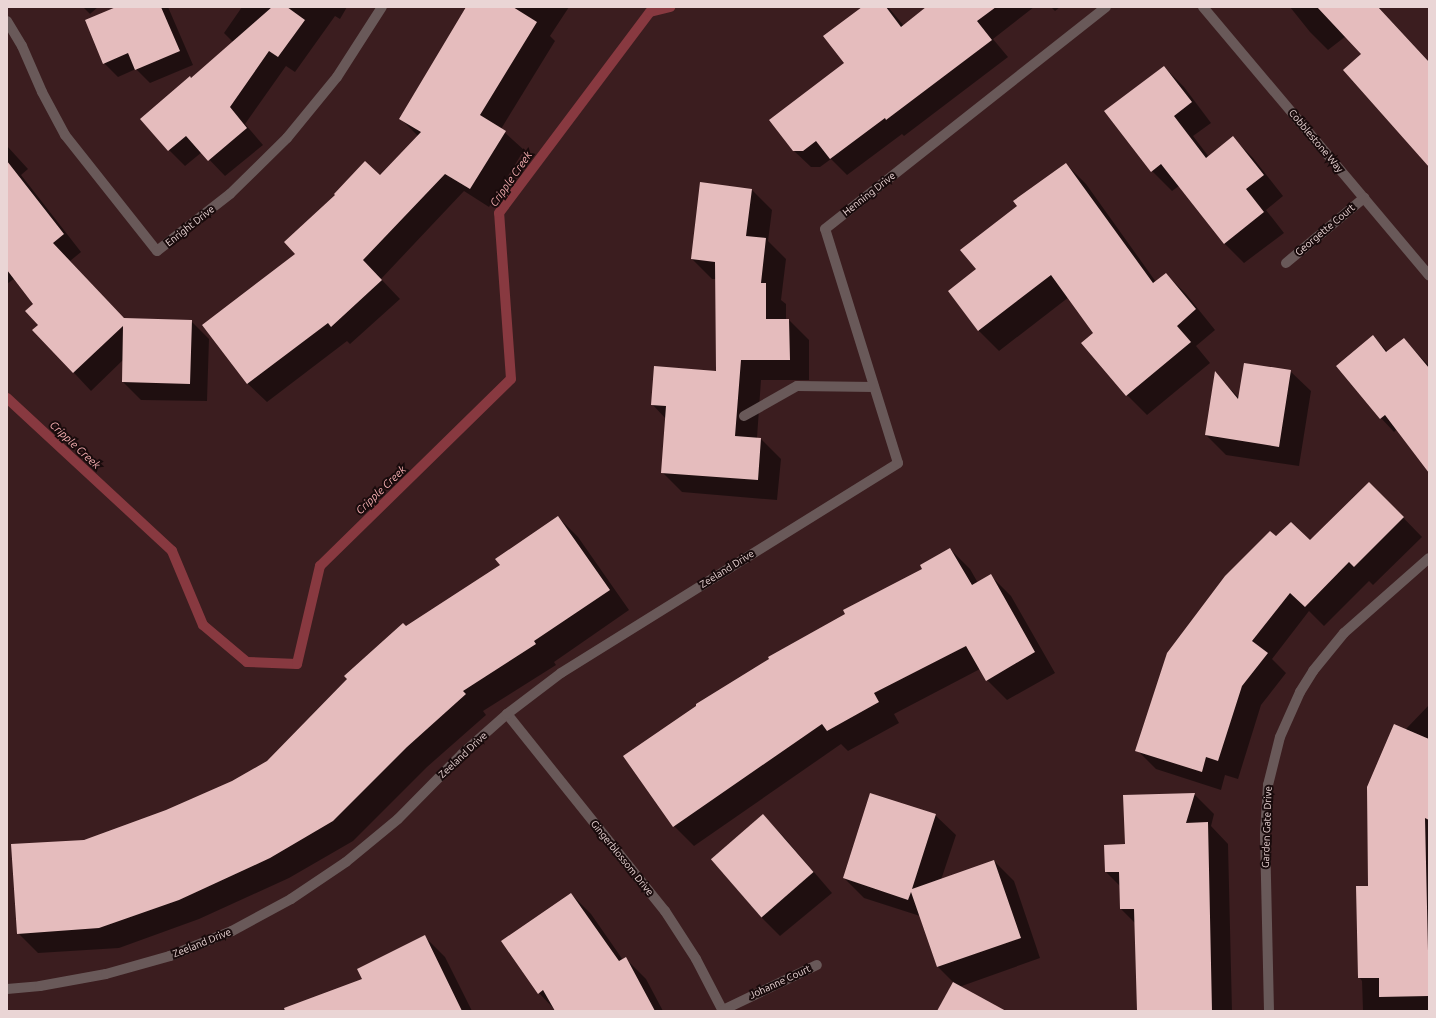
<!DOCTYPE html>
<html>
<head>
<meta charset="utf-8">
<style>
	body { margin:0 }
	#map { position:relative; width:1436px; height:1018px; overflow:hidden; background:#3b1d1f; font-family:Ubuntu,sans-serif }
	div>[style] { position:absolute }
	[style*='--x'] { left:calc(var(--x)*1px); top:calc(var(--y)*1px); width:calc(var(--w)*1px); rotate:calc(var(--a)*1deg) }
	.shadow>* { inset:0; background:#0007 }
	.stream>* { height:10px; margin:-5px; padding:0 5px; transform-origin:5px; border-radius:5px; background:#883940 }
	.building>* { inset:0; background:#e5bcbd; transform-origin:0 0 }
	.service>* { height:10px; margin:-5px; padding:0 5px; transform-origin:5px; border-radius:5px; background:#695959 }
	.minor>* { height:10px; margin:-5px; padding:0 5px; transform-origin:5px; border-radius:5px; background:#695959 }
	span { translate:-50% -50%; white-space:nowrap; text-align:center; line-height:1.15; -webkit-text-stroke:4px #190b0c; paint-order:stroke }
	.street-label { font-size:10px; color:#ead5d5 }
	.water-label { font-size:11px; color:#f4adb0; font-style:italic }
	.frame { position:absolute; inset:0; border:8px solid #ead5d5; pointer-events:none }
</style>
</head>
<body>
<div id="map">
	<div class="shadow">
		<i style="clip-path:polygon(83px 7px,98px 7px,90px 14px)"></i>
		<i style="clip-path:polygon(119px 7px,168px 7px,193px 65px,150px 83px,136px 69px,118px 77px,104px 63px)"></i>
		<i style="clip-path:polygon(242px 7px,347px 7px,340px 19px,335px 16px,295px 72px,286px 66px,245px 124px,263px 145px,225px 176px,202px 152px,185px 166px,169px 150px,191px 79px,233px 42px,224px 33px)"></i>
		<i style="clip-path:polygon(467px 7px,569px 7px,550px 36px,555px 41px,501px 129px,524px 150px,489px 207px,464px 191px,381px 279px,400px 299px,350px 344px,347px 341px,267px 402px,248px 384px,204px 326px,297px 255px,380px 176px,418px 136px,400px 118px)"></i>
		<i style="clip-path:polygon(864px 7px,888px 7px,904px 26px,928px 7px,1034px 7px,993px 39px,1008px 57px,904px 136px,902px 134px,847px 175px,831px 159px,820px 167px,811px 167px,793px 150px,845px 63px)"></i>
		<i style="clip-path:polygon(1051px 7px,1060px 7px,1055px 11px)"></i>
		<i style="clip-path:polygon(1290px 7px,1382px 7px,1380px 9px,1429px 62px,1429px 165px,1362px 54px,1346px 36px,1328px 50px,1310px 32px)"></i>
		<i style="clip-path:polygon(1164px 67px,1184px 87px,1211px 123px,1193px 136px,1209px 157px,1233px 138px,1253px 158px,1283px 196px,1266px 210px,1284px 233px,1244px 263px,1224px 243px,1179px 186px,1172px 191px,1152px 171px)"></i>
		<i style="clip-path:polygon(7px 146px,28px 169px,21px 175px,81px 252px,70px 261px,124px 319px,191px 321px,209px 339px,207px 401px,141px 400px,123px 382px,123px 360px,91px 391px,34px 330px,40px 325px,34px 304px,15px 278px,7px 284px)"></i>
		<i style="clip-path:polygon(1066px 164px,1086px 184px,1156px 282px,1166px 274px,1186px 294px,1215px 330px,1196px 346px,1210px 363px,1147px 415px,1127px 395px,1095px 333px,1069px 297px,999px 351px,979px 331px,949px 291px,977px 270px,1018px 206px)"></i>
		<i style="clip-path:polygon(752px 190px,772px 210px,768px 241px,786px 259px,781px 300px,786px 304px,786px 320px,789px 320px,809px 340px,809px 380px,761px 380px,757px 438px,761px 439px,781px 459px,777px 500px,682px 492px,662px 472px,666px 419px,652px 404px,717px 372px,716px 279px,712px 279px,692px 259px)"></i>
		<i style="clip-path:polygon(1373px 336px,1388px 352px,1404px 339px,1429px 366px,1429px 471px,1397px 429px,1394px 432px,1381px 418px)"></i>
		<i style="clip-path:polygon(1290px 371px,1311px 391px,1299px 466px,1226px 455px,1206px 435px,1215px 373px,1239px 398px)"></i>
		<i style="clip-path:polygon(1388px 502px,1422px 537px,1373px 585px,1369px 581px,1324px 626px,1309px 611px,1272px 659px,1286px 673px,1261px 705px,1238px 779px,1225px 775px,1221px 790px,1156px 769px,1137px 750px,1276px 537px,1310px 541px)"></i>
		<i style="clip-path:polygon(558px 517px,578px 537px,629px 610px,554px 662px,556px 665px,483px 711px,486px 715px,427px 767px,353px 841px,289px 878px,199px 919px,119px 948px,38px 953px,18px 933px,84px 841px,167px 811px,232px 782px,267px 762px,406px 627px,501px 566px)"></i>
		<i style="clip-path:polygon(950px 549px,970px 569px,978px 583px,991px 576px,1011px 596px,1055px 673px,1007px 700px,987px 680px,980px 669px,894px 714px,899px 723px,848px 751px,841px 744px,694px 846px,674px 826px,846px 614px,924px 569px)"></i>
		<i style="clip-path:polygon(1429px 705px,1429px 1011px,1363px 1011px,1362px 981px,1359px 977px,1369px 887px,1405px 730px)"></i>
		<i style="clip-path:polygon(1194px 794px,1214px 814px,1211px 826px,1228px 844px,1232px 1011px,1138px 1011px,1136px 924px,1121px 909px,1120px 886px,1106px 872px,1126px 845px)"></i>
		<i style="clip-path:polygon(935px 815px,956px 835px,941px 880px,994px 861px,1014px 881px,1040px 958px,959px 987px,1004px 1011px,938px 1011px,954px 983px,938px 967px,920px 916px,864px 898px,844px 878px)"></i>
		<i style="clip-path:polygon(763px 816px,783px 836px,832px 893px,780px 936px,760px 916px,712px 859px)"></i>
		<i style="clip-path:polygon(571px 894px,591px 914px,623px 960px,626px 959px,646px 979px,663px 1011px,556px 1011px,539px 993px)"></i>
		<i style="clip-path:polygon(425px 937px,445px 957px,472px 1011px,280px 1011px,363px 980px)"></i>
	</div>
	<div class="stream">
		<i style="--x:7;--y:398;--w:225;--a:42.8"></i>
		<i style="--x:172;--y:551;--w:80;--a:67.3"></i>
		<i style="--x:203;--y:625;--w:57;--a:40.1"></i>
		<i style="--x:247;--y:662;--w:50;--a:2.3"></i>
		<i style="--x:297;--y:664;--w:101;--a:-76.8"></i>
		<i style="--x:320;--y:566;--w:267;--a:-44.4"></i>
		<i style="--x:511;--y:379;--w:166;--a:-94.1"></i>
		<i style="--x:499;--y:213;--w:251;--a:-53.1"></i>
		<i style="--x:650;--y:12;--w:21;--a:-14"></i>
	</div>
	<div class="building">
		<i style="clip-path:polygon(116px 7px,161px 7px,180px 51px,135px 70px,128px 53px,103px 64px,85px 20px)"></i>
		<i style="clip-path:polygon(272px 7px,287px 7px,305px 20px,278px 57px,269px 51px,230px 107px,247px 128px,208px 161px,186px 136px,168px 151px,140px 119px,190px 76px,191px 78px)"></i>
		<i style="clip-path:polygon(466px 7px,513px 7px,537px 22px,480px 115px,506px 131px,470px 189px,445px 174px,363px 260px,382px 280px,331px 327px,328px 323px,247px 384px,202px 325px,295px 254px,284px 242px,335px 195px,334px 194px,365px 161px,380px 175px,421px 132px,399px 119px)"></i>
		<i style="clip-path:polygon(862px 7px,886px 7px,901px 27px,926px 7px,996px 7px,977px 21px,992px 40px,886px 120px,885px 118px,830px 159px,816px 141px,803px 151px,793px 151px,769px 120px,844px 63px,823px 36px)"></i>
		<i style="clip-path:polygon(1317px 7px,1378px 7px,1429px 62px,1429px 167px,1343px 70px,1361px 54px)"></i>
		<i style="clip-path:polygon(1164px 66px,1192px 102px,1174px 116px,1206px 158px,1233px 136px,1264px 175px,1246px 189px,1264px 212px,1224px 244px,1161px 164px,1151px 172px,1104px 111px)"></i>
		<i style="clip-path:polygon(7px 161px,64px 234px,53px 243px,124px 318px,192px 320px,190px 384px,122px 382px,123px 326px,73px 373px,32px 330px,38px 325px,25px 311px,33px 304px,7px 270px)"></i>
		<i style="clip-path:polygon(1066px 163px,1153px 283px,1166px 273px,1196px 309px,1177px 326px,1191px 342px,1126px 396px,1081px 343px,1093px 333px,1051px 275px,978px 331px,948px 291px,976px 269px,960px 250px,1017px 206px,1013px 201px)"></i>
		<i style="clip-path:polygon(700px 182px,752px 189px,746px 236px,766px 238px,761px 283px,766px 283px,766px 319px,789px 319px,790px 360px,741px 360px,735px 436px,761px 438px,758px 480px,661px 473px,666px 406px,651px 405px,654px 366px,716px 371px,715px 262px,691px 259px)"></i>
		<i style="clip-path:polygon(1373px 335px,1386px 352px,1404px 338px,1429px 368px,1429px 473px,1385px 415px,1380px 419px,1336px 366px)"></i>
		<i style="clip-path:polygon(1244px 363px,1291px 370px,1279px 447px,1205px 435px,1215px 371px,1238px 399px)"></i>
		<i style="clip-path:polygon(1369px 482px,1404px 517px,1354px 567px,1349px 562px,1305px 607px,1290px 593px,1252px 641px,1268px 653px,1242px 686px,1218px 761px,1206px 757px,1202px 772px,1135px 751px,1167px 653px,1225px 576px,1270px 531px,1276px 536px,1291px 522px,1310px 540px)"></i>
		<i style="clip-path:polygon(558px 516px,610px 590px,534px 641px,536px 644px,463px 691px,466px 694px,407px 747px,333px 821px,270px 858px,179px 900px,99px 928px,17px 934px,11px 844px,84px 840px,166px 810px,232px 781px,267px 761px,347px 679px,344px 676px,403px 623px,406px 626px,500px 565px,495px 559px)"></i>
		<i style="clip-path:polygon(950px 548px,972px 585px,991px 574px,1035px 652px,986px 681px,966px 646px,874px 693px,879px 702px,827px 731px,822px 724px,673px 827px,623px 756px,696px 706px,696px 704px,769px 659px,768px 657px,845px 614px,843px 610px,922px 569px,920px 565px)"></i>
		<i style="clip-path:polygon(1394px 724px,1429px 739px,1429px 820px,1425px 818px,1429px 996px,1379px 997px,1379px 978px,1358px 978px,1356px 886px,1368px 886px,1367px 787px)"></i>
		<i style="clip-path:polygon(870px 793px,936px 814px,912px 889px,994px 860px,1021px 938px,937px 967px,911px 892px,908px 900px,843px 878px)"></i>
		<i style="clip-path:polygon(1195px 793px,1186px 823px,1208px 822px,1212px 1011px,1137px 1011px,1134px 909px,1120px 909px,1119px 872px,1105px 872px,1104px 845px,1125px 844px,1123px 795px)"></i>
		<i style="left:763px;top:814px;width:77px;height:69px;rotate:49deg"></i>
		<i style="clip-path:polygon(571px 893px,619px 961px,626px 957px,655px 1011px,555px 1011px,543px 990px,538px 994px,501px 941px)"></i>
		<i style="clip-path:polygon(425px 935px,462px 1011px,285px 1011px,284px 1008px,362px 979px,357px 969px)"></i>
		<i style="clip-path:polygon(953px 982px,1006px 1011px,937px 1011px)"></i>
	</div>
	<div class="service">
		<i style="--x:744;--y:416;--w:61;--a:-29.5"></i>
		<i style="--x:797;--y:386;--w:77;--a:0.7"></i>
	</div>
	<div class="minor">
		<i style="--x:1203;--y:7;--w:351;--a:49.9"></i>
		<i style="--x:7;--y:21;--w:29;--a:59"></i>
		<i style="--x:22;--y:46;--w:50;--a:66.5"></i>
		<i style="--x:42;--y:92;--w:49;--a:61.9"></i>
		<i style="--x:65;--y:135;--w:148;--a:51.6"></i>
		<i style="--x:157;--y:251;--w:93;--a:-38"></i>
		<i style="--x:230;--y:194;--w:80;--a:-44.5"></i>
		<i style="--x:287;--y:138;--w:79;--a:-50.7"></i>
		<i style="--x:337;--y:77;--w:83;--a:-57.3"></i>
		<i style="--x:1286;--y:263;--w:102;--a:-39.8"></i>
		<i style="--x:507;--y:714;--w:253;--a:51.3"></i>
		<i style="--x:665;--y:911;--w:57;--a:57.1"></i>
		<i style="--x:696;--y:959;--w:59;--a:62.6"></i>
		<i style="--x:7;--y:989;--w:33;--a:-5"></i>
		<i style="--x:40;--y:986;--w:67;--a:-10.3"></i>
		<i style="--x:106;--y:974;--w:66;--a:-15.7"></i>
		<i style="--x:170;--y:956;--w:67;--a:-22"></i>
		<i style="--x:232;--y:931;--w:67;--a:-28.5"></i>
		<i style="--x:291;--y:899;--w:66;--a:-33.9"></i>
		<i style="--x:346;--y:862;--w:67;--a:-39.6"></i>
		<i style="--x:398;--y:819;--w:91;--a:-45.4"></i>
		<i style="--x:462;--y:754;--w:60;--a:-41.6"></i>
		<i style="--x:507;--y:714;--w:68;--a:-37.2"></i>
		<i style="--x:561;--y:673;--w:397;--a:-31.9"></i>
		<i style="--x:898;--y:463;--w:245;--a:-107.3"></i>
		<i style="--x:825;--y:229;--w:358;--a:-38.3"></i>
		<i style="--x:723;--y:1010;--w:104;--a:-25.6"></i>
		<i style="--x:1269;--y:1011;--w:178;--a:-91.3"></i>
		<i style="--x:1265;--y:833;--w:48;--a:-86.4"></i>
		<i style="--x:1268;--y:785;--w:49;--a:-76"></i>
		<i style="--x:1280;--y:737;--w:49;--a:-66"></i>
		<i style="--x:1300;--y:692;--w:25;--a:-58"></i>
		<i style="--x:1313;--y:671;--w:49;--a:-50.8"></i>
		<i style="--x:1344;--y:633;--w:113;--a:-41.4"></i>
	</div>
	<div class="street-label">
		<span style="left:1316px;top:141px;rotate:50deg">Cobblestone Way</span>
		<span style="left:869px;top:194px;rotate:-38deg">Henning Drive</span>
		<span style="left:190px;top:226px;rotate:-38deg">Enright Drive</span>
		<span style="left:1325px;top:230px;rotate:-40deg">Georgette Court</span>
		<span style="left:727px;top:569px;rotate:-32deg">Zeeland Drive</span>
		<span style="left:463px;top:755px;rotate:-43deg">Zeeland Drive</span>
		<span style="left:1267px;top:827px;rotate:-88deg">Garden Gate Drive</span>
		<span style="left:622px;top:858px;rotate:51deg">Gingerblossom Drive</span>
		<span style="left:202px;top:943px;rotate:-22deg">Zeeland Drive</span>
		<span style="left:780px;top:982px;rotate:-25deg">Johanne Court</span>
	</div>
	<div class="water-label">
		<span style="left:511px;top:179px;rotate:-55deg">Cripple Creek</span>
		<span style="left:75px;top:445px;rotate:43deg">Cripple Creek</span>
		<span style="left:381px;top:490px;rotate:-44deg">Cripple Creek</span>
	</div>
	<div class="frame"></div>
</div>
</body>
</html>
